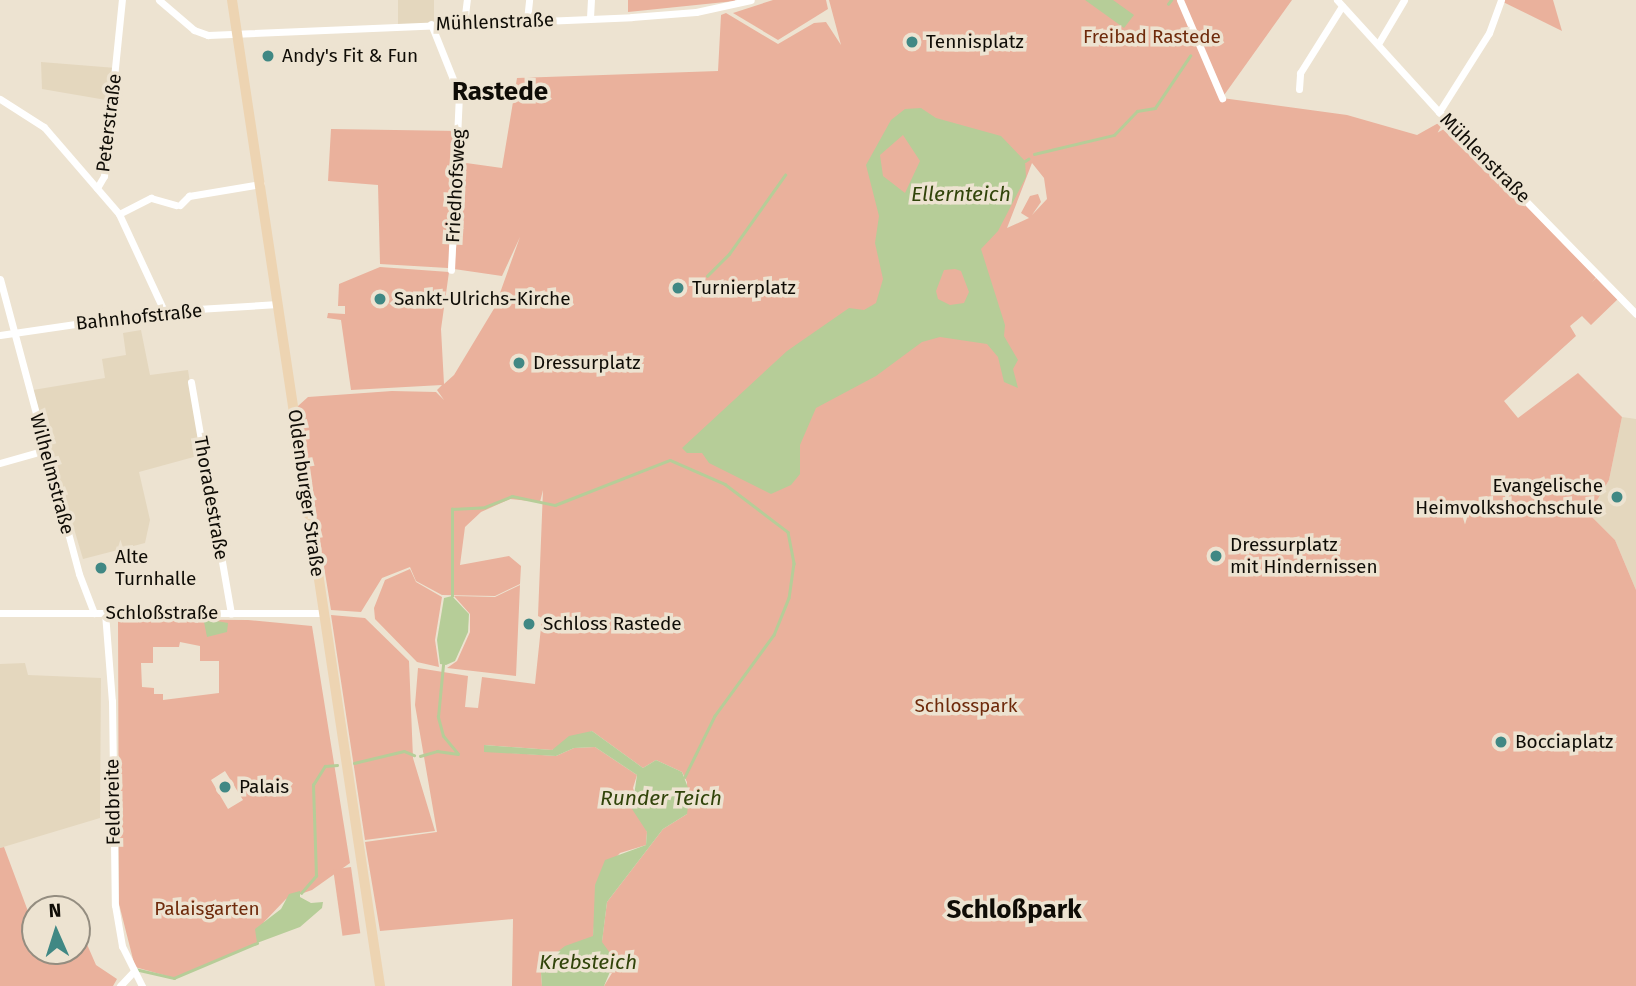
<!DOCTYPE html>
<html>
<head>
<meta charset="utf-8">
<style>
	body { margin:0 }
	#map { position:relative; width:1636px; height:986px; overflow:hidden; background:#ede3d1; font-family:"Fira Sans",sans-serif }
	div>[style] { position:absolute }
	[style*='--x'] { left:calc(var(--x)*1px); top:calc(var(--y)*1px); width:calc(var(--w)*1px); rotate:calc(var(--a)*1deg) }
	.built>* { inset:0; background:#e4d7be; transform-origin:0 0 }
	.green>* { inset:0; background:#eab19c; transform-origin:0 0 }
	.water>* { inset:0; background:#b6cd98 }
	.stream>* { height:2.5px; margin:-1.25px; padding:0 1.25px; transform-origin:1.25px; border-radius:1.25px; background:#b6cd98 }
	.street>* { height:7px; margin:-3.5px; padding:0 3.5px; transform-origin:3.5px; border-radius:3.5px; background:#fff }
	.secondary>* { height:10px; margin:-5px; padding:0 5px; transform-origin:5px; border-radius:5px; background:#edd4b2 }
	.dots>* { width:19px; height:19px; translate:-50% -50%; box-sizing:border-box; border:4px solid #ede3d1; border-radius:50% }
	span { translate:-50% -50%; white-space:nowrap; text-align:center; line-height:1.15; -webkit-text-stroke:7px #ede3d1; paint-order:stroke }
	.street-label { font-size:19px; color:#0f0c06 }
	.park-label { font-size:19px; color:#6e2a0b }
	.poi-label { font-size:19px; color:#0f0c06 }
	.left { translate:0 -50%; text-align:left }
	.right { translate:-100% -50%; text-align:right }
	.water-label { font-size:21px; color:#31440a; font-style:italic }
	.district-label { font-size:26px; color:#0f0c06; font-weight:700 }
	.north { position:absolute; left:21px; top:895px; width:70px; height:70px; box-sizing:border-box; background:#ede3d1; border:2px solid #948d80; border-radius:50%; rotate:357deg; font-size:19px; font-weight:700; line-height:28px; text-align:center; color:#0f0c06 }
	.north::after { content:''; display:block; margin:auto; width:24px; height:32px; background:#408884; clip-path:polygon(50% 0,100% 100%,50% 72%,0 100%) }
</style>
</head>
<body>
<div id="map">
	<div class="built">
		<i style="left:398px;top:0;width:36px;height:26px"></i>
		<i style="clip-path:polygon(41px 62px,116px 68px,112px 101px,42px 89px)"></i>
		<i style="clip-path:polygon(141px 330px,150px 375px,188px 370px,201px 455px,139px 472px,150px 520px,145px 543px,83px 559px,33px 390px,105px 378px,102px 359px,126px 355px,123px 333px)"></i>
		<i style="clip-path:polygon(1622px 417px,1636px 419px,1636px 590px,1615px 540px,1589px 514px,1609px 480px)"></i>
		<i style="clip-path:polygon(25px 663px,28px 675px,101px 678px,100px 818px,0 848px,0 664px)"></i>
	</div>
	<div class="green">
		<i style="clip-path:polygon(628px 0,735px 0,735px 1px,628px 12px)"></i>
		<i style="clip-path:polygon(773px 0,826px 0,828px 9px,778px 40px,733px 13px)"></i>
		<i style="clip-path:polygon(evenodd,829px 0,1292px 0,1222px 98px,1347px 115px,1417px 135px,1442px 121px,1522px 193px,1598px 275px,1592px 282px,1598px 276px,1620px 297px,1591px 325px,1582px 316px,1570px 326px,1576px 336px,1504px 401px,1518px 418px,1578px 373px,1622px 417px,1609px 480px,1589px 514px,1615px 540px,1636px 590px,1636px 986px,604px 986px,612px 973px,541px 973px,542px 986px,512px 986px,513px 919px,380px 931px,365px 842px,437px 832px,415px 705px,418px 668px,468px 676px,465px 707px,478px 708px,482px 677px,535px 684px,542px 618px,538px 616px,543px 490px,540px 502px,510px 499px,481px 512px,465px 527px,460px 565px,509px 556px,521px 566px,520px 584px,495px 596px,442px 595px,416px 581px,410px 567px,382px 578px,361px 612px,331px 610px,298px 406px,308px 397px,392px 391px,436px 392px,444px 400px,437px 390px,442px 385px,351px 390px,341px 320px,327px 318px,328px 313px,345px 314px,345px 306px,338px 306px,339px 284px,380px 267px,449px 272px,441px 329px,444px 384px,454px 375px,495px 307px,520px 237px,502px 276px,454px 269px,461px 200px,456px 198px,448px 268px,380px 264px,378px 185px,328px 181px,331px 129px,459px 131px,459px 162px,502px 168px,517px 78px,718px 71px,721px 15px,726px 13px,778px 44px,814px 23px,826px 22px,841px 45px,829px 0,1032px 163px,1044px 178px,1047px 199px,1032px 215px,1041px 202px,1038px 194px,1030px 196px,1021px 213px,1029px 218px,1007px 228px,1032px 163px,829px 0,592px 731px,643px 768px,656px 760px,682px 772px,687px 782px,687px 814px,663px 829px,607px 902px,602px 941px,593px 935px,600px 875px,620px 853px,646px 845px,647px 832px,633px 788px,637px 775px,595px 747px,574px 748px,556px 756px,484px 751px,484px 745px,552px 750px,592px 731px)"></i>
		<i style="clip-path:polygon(1501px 0,1553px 0,1562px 31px,1501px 1px)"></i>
		<i style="clip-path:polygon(410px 569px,416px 582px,442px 597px,435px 640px,439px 667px,417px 662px,375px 619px,374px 608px,385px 580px)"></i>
		<i style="clip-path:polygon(520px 585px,516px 676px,447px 668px,457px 661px,470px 632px,470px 614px,454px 596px,495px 597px)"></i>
		<i style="clip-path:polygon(331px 615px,365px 618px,409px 661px,413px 758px,435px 831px,365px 840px)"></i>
		<i style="clip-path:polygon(evenodd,118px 619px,248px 620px,312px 626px,350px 863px,312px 890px,286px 899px,264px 922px,257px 943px,174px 978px,135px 967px,119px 904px,118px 619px,180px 642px,200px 646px,200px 661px,219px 661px,219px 693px,163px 700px,163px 694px,154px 694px,154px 688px,142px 687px,141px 663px,153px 663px,153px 647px,179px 647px,180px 642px,118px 619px,225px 771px,243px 800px,228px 809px,211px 780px,225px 771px)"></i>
		<i style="clip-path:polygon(4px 847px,35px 930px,35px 951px,45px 956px,77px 951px,77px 945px,86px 942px,96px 965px,117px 979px,113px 986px,0 986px,0 848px)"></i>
		<i style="left:351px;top:867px;width:67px;height:18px;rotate:82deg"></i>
	</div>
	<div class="water">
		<i style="clip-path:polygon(1085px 0,1113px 0,1134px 15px,1124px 28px)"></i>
		<i style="clip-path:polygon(evenodd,921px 108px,936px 118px,1001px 136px,1025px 161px,1026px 177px,998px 231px,981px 249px,1005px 325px,1004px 336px,1018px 360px,1013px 369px,1018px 388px,1004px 382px,998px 357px,987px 344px,940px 337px,922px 342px,876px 376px,816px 408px,800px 445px,800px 474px,791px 485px,771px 494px,709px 463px,702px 453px,687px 453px,682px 448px,787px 351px,849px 308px,864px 310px,876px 303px,883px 279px,875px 243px,879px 216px,866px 165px,891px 120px,905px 109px,921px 108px,903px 135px,920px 161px,905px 193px,883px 176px,880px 155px,903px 135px,921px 108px,955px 269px,961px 271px,969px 292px,964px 303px,950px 305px,938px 299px,936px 291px,944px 270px,955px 269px)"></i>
		<i style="clip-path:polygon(452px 596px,469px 614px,468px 632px,455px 661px,446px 665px,440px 664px,437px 640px,444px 598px)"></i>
		<i style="clip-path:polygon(211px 620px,228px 623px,227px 632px,207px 637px,204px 622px)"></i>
		<i style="clip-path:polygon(592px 731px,643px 768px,656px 760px,682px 772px,690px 793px,687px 814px,663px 829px,607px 902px,602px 942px,615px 960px,604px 986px,542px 986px,541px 973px,548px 959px,565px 946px,593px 936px,595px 885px,605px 860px,646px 845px,647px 832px,632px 809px,637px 775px,595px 747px,574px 748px,556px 756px,484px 752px,484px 745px,552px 750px,569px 736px)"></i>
		<i style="clip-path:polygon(300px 891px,300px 897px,311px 903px,323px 902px,322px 908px,300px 927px,257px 943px,255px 929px,281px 909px,289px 894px)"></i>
	</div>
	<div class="stream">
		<i style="--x:1168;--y:4;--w:5;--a:-53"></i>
		<i style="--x:1034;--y:154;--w:82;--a:-13.4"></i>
		<i style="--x:1114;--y:135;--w:33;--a:-46"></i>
		<i style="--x:1137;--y:111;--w:18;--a:-9"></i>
		<i style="--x:1155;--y:108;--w:63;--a:-56.1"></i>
		<i style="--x:1025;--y:161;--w:4;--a:-34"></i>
		<i style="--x:707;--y:276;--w:31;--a:-45"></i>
		<i style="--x:729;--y:254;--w:97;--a:-54.7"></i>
		<i style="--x:452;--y:596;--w:87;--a:-90"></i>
		<i style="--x:452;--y:509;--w:33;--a:-3"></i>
		<i style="--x:485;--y:507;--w:29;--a:-22"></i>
		<i style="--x:512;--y:496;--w:44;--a:11.8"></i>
		<i style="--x:555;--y:505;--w:123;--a:-21.4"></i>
		<i style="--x:670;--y:460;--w:60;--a:23.6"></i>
		<i style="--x:725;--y:484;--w:79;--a:37.3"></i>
		<i style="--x:788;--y:532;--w:32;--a:79"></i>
		<i style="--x:794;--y:563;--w:35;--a:98"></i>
		<i style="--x:789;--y:598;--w:40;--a:112"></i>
		<i style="--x:774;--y:635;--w:100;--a:126.1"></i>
		<i style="--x:715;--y:716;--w:68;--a:116.2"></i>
		<i style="--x:420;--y:756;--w:18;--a:-16"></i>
		<i style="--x:437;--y:751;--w:21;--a:8"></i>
		<i style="--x:458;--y:754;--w:23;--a:-130"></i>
		<i style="--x:443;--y:736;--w:20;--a:-105"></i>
		<i style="--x:438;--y:717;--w:52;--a:-84.5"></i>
		<i style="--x:354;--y:763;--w:51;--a:-13.5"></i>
		<i style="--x:404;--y:751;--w:11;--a:22"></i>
		<i style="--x:301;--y:893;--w:23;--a:-49"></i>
		<i style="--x:316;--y:876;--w:91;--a:-91.9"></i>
		<i style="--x:313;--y:785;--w:22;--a:-58"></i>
		<i style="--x:325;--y:766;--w:12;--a:-5"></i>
		<i style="--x:135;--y:969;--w:40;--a:13"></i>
		<i style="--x:174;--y:978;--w:90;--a:-22.9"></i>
	</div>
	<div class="street">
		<i style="--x:159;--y:0;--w:46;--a:40.6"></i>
		<i style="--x:194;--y:30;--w:15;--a:20"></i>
		<i style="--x:208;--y:35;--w:424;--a:-2.4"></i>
		<i style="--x:632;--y:17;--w:64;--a:-4.5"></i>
		<i style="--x:696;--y:12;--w:56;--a:-12.3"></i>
		<i style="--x:1180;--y:0;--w:107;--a:66.8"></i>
		<i style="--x:1337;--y:0;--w:151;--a:47.7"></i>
		<i style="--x:1439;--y:112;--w:282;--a:45.7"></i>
		<i style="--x:590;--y:18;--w:18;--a:-87"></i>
		<i style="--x:527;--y:20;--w:20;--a:-84"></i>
		<i style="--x:464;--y:23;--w:23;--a:-83"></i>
		<i style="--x:431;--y:24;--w:75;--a:68.2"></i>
		<i style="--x:459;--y:94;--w:176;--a:92.6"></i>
		<i style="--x:1378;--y:44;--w:51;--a:-59.4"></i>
		<i style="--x:1299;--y:89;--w:16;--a:-86"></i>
		<i style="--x:1300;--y:73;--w:79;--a:-57.9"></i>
		<i style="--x:0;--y:99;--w:52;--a:32.5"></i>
		<i style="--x:44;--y:127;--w:115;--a:49.2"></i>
		<i style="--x:119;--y:214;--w:107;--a:65.1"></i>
		<i style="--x:1439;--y:112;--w:93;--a:-57.7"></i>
		<i style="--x:1489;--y:33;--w:35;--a:-70"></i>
		<i style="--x:97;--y:188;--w:14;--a:-60"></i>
		<i style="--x:104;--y:176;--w:177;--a:-84.2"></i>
		<i style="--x:180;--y:205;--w:13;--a:-45"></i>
		<i style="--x:189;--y:196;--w:73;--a:-9.5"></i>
		<i style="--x:119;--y:214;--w:36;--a:-27"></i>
		<i style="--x:151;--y:198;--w:26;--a:16"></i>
		<i style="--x:0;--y:279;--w:305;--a:75"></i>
		<i style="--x:79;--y:574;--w:42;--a:69"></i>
		<i style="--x:0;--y:335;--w:166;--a:-8.3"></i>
		<i style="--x:164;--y:311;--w:114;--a:-3.5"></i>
		<i style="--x:191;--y:382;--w:235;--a:80.2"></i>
		<i style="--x:0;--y:463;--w:48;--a:-15.8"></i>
		<i style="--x:0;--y:613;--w:323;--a:0"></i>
		<i style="--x:105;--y:613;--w:88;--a:85.5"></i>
		<i style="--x:112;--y:701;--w:204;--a:89.2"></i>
		<i style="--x:115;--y:905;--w:42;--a:80.3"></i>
		<i style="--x:122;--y:946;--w:45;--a:63.4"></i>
		<i style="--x:120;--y:986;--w:19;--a:-47"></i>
	</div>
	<div class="secondary">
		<i style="--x:232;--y:0;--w:997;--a:81.46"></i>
	</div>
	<div class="dots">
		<i style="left:912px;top:42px;background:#408884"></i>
		<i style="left:268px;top:56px;background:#408884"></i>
		<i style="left:678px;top:288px;background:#408884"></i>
		<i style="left:380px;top:299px;background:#408884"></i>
		<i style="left:519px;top:363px;background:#408884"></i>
		<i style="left:1617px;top:497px;background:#408884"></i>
		<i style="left:1216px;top:556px;background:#408884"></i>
		<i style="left:101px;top:568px;background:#408884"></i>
		<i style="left:529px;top:624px;background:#408884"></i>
		<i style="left:1501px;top:742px;background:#408884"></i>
		<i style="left:225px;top:787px;background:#408884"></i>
	</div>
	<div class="street-label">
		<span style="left:495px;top:22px;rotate:-2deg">Mühlenstraße</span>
		<span style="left:109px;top:123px;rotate:-83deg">Peterstraße</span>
		<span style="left:1485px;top:158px;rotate:45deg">Mühlenstraße</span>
		<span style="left:456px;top:186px;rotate:-87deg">Friedhofsweg</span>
		<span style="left:139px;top:317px;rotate:-6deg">Bahnhofstraße</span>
		<span style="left:52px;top:474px;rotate:75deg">Wilhelmstraße</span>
		<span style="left:306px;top:493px;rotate:82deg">Oldenburger Straße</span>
		<span style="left:211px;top:498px;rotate:80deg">Thoradestraße</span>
		<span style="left:162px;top:613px">Schloßstraße</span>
		<span style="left:113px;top:802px;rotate:-91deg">Feldbreite</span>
	</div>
	<div class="park-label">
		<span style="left:1152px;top:37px">Freibad Rastede</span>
		<span style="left:966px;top:706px">Schlosspark</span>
		<span style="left:207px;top:909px">Palaisgarten</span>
	</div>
	<div class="poi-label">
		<span class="left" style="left:926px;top:42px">Tennisplatz</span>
		<span class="left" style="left:282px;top:56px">Andy's Fit &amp; Fun</span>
		<span class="left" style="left:692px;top:288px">Turnierplatz</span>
		<span class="left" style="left:394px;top:299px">Sankt-Ulrichs-Kirche</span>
		<span class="left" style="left:533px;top:363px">Dressurplatz</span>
		<span class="right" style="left:1603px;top:497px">Evangelische<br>Heimvolkshochschule</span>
		<span class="left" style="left:1230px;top:556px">Dressurplatz<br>mit Hindernissen</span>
		<span class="left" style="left:115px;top:568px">Alte<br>Turnhalle</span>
		<span class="left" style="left:543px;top:624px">Schloss Rastede</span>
		<span class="left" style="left:1515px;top:742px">Bocciaplatz</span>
		<span class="left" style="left:239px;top:787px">Palais</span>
	</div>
	<div class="water-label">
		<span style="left:961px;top:194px">Ellernteich</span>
		<span style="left:661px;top:798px">Runder Teich</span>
		<span style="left:588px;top:962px">Krebsteich</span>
	</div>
	<div class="district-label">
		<span style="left:500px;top:92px">Rastede</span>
		<span style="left:1014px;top:910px">Schloßpark</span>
	</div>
	<div class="north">N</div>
</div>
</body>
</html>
